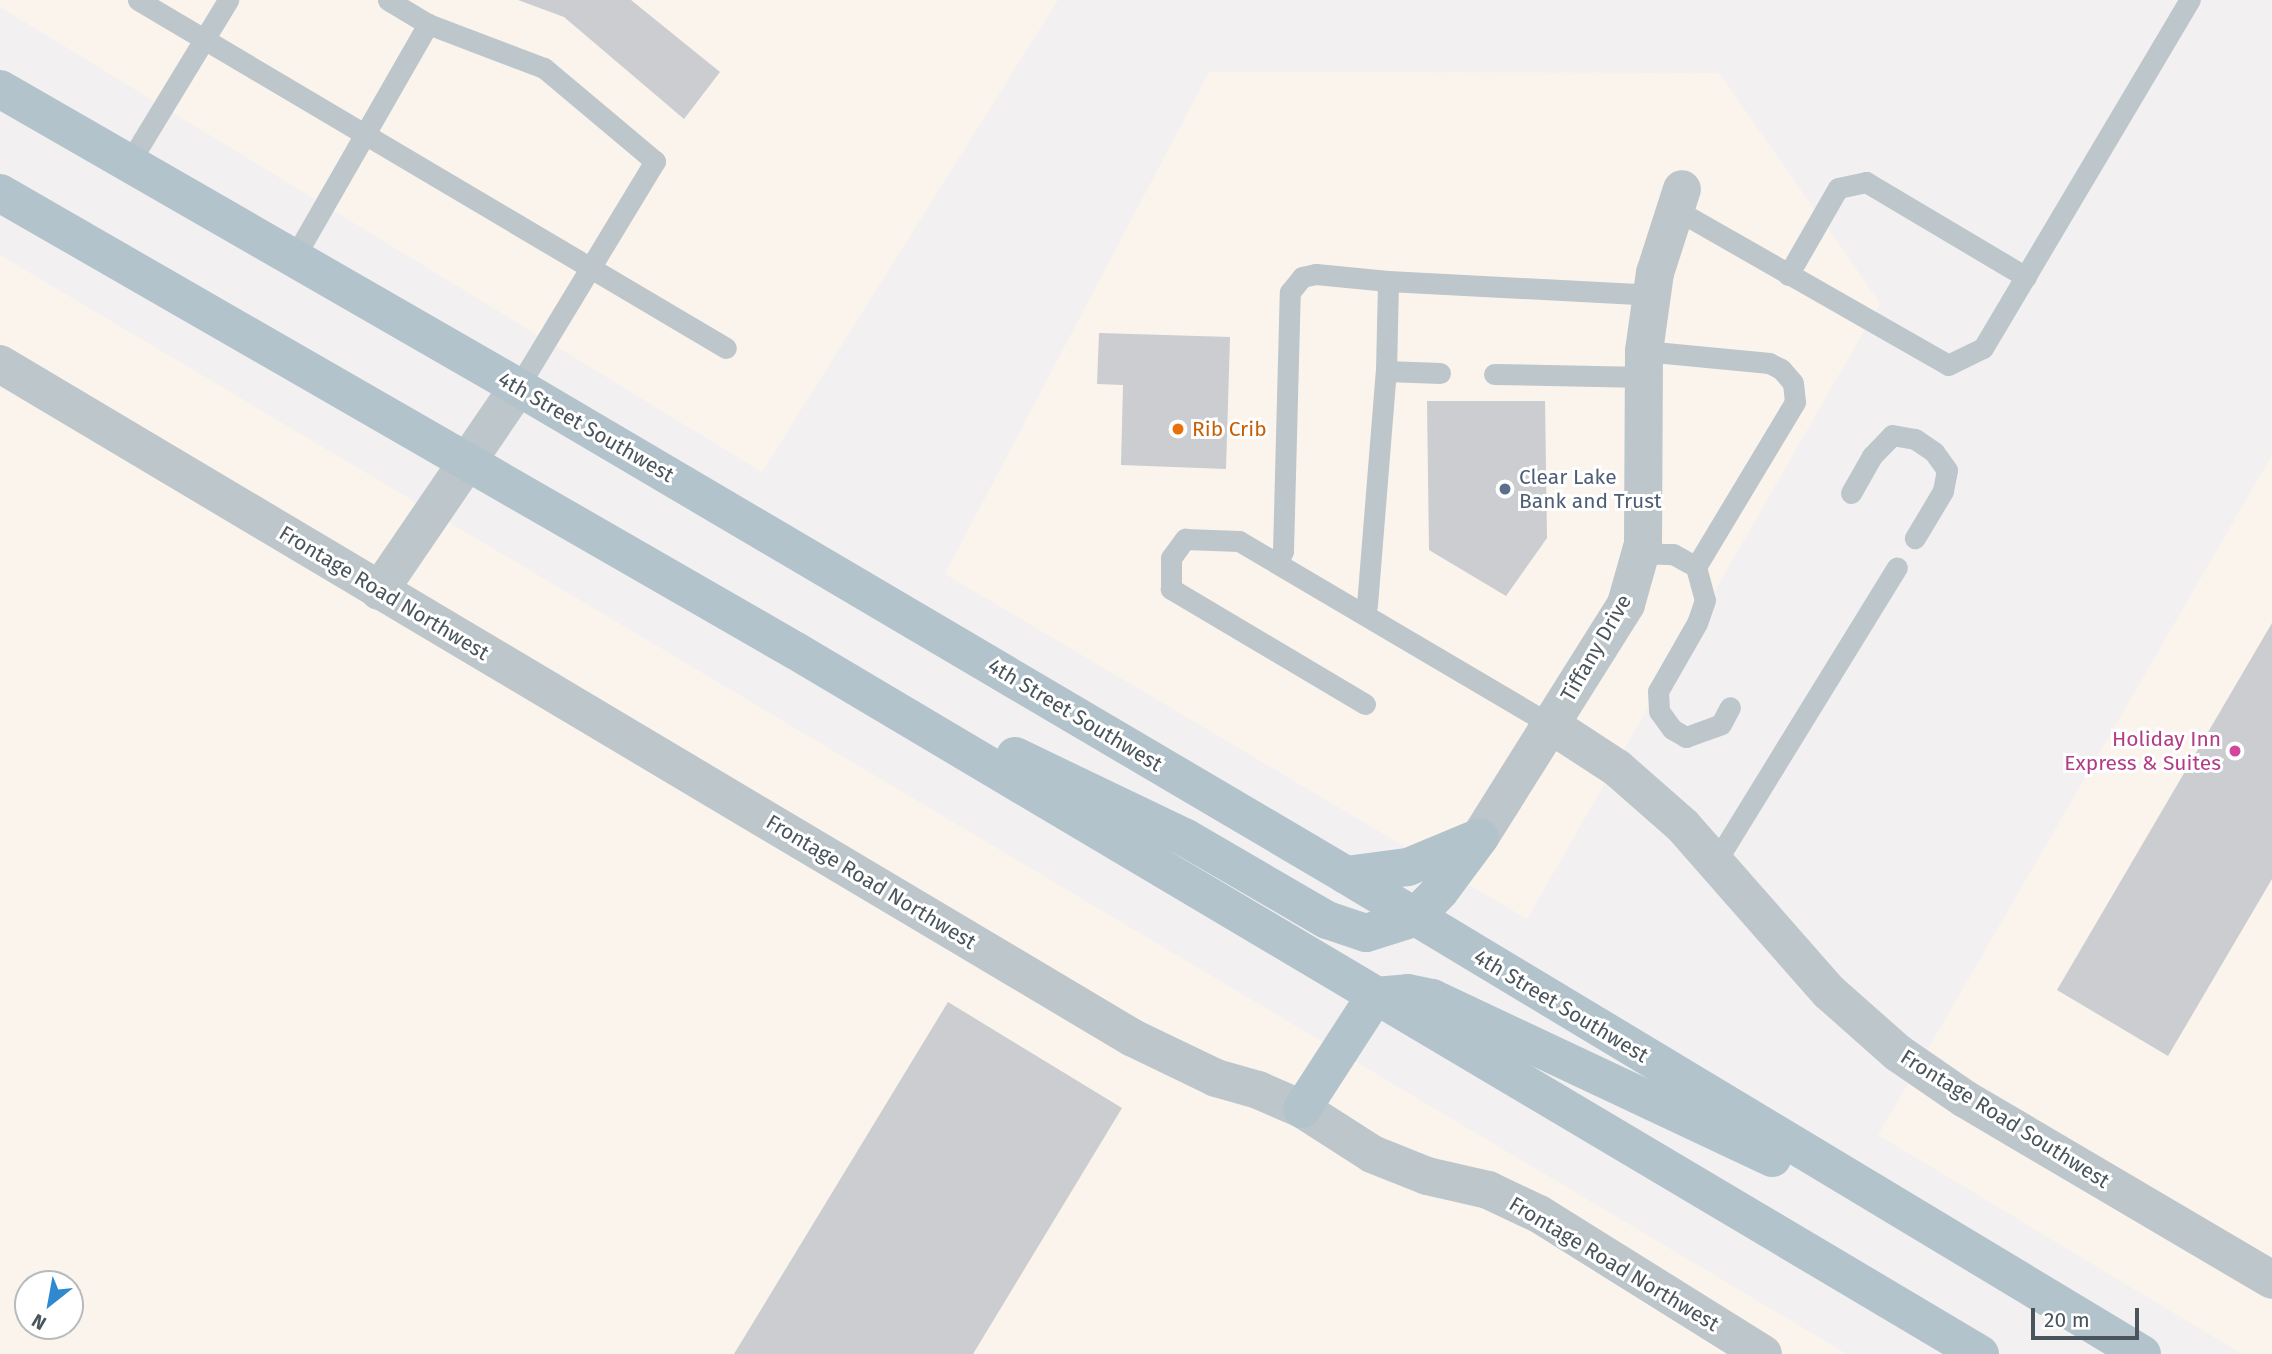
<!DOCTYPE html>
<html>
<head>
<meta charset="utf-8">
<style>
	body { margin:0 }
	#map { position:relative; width:2272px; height:1354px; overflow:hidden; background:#f2f0f1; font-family:"Fira Sans",sans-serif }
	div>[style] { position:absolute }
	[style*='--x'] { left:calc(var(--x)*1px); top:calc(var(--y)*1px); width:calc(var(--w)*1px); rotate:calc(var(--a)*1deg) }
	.commercial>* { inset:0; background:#faf4ec }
	.building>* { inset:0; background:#cbcdd1 }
	.service>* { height:21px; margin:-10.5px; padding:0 10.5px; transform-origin:10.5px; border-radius:10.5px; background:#bdc6cb }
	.minor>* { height:38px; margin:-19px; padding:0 19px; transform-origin:19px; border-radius:19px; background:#bdc6cb }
	.primary>* { height:38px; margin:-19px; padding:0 19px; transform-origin:19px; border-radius:19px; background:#b3c3cb }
	.dots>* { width:19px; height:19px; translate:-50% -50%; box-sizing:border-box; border:4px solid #fff; border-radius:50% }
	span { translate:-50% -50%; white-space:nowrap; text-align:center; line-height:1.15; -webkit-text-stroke:6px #fff; paint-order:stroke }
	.street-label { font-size:21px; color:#4a555b }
	.food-label { font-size:21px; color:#c56008 }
	.left { translate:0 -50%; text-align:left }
	.service-label { font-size:21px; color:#4e5e75 }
	.hotel-label { font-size:21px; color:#b23c85 }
	.right { translate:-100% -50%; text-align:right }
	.north { position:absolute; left:14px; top:1270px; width:70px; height:70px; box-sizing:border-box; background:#fff; border:2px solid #b7bbbd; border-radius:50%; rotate:211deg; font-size:19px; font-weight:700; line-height:28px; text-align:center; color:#4a555b }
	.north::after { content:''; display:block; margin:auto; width:24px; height:32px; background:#2e89ce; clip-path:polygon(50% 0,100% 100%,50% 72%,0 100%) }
	.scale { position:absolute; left:2031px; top:1308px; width:108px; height:32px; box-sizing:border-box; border:4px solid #4a555b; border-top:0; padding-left:9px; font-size:21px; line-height:24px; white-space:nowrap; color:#4a555b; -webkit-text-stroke:5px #fff; paint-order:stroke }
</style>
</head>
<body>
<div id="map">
	<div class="commercial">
		<i style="clip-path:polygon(0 0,1058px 0,762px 472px,0 7px)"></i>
		<i style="clip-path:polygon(1209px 72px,1719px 73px,1880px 303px,1527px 919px,945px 574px)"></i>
		<i style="clip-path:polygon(evenodd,0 255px,1847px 1354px,0 1354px,0 255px,28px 1284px,70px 1284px,70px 1326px,28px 1326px,28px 1284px)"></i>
		<i style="clip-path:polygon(2272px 455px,2272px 1354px,2242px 1354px,1878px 1135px)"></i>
	</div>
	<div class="building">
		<i style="clip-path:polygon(518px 0,631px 0,720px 72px,684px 119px,564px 17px)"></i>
		<i style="clip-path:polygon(1099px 333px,1230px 337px,1226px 469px,1121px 465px,1123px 385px,1097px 384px)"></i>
		<i style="clip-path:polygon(1427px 401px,1545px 401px,1547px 538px,1506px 596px,1429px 550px)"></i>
		<i style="clip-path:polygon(2272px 623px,2272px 879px,2168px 1056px,2057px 990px)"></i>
		<i style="clip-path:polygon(948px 1002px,1122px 1108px,973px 1354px,734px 1354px)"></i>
	</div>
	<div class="service">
		<i style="--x:138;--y:0;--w:683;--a:30.62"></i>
		<i style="--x:388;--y:0;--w:47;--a:31"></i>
		<i style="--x:428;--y:24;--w:124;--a:20.8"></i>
		<i style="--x:544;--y:68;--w:145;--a:40"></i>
		<i style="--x:655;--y:161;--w:264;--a:121.2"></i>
		<i style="--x:129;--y:163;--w:191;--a:-58.7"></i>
		<i style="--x:1675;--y:209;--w:314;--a:29.7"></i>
		<i style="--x:1948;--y:365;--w:39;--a:-26"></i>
		<i style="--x:1983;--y:348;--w:405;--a:-59.3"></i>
		<i style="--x:294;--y:258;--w:270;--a:-60.2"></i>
		<i style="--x:1788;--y:275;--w:100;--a:-60.1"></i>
		<i style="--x:1838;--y:188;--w:29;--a:-12"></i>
		<i style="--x:1866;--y:182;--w:186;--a:30.7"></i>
		<i style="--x:1644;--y:351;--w:126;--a:5.5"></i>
		<i style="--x:1769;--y:363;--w:13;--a:27"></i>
		<i style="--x:1781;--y:369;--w:18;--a:49"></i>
		<i style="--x:1793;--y:383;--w:19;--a:84"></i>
		<i style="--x:1795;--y:402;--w:192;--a:121"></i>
		<i style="--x:1386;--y:371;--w:54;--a:2.1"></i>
		<i style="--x:1494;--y:374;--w:150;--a:1.1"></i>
		<i style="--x:1851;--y:493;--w:43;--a:-60.4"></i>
		<i style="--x:1872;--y:456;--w:29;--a:-46"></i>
		<i style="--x:1892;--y:435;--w:23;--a:10"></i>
		<i style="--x:1915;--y:439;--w:23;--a:34"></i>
		<i style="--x:1934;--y:452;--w:22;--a:54"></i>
		<i style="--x:1947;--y:470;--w:21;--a:101"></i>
		<i style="--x:1943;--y:491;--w:55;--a:120.8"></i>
		<i style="--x:1640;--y:553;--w:33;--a:2"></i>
		<i style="--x:1673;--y:554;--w:26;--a:29"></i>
		<i style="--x:1696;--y:567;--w:34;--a:75"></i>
		<i style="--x:1705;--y:600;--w:24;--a:109"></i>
		<i style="--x:1697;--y:623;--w:78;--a:119.8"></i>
		<i style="--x:1658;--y:691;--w:20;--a:87"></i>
		<i style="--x:1659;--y:711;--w:22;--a:54"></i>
		<i style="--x:1672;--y:729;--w:16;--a:30"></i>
		<i style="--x:1686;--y:737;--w:37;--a:-20"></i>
		<i style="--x:1721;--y:724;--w:19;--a:-62"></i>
		<i style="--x:1277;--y:563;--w:13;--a:-63"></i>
		<i style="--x:1283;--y:551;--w:259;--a:-88.5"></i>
		<i style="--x:1290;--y:292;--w:19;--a:-51"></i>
		<i style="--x:1302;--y:277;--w:14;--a:-12"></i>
		<i style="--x:1316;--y:274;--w:72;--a:5.6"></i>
		<i style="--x:1364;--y:614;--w:9;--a:-72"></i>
		<i style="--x:1367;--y:605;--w:235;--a:-85.4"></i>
		<i style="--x:1386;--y:371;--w:90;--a:-88.7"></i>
		<i style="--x:1388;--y:281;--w:264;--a:3"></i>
		<i style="--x:1365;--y:704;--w:226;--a:-149.3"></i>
		<i style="--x:1171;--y:589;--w:31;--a:-90"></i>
		<i style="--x:1171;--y:558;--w:24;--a:-54"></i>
		<i style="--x:1185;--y:539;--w:54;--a:2.1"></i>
		<i style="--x:1239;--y:541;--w:362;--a:30.5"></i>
		<i style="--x:1715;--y:863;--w:347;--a:-58.4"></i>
	</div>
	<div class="minor">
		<i style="--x:0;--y:364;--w:1318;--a:30.75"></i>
		<i style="--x:1133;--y:1038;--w:92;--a:25.7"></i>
		<i style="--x:1216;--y:1078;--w:44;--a:15.9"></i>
		<i style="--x:1258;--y:1090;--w:48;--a:23.4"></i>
		<i style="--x:1302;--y:1109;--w:83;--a:32.7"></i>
		<i style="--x:1372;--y:1154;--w:59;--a:21.8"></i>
		<i style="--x:1427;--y:1176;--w:63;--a:12.9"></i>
		<i style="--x:1488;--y:1190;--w:56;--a:25.2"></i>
		<i style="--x:1539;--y:1214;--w:264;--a:32"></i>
		<i style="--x:379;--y:591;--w:247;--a:-55.7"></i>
		<i style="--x:1551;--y:725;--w:79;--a:33.1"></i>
		<i style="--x:1617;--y:768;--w:88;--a:41.3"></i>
		<i style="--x:1683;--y:826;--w:221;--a:48.7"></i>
		<i style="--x:1829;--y:992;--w:92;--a:41.5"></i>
		<i style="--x:1898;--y:1053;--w:81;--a:34.5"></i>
		<i style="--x:1965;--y:1099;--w:356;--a:30.5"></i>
		<i style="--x:1480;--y:837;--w:275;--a:-57.9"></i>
		<i style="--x:1626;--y:604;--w:62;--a:-74.2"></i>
		<i style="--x:1643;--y:544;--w:193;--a:-89.7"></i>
		<i style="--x:1644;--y:351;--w:79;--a:-82"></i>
		<i style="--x:1655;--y:273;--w:88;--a:-72.2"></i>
	</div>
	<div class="primary">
		<i style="--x:0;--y:89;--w:598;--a:29.91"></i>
		<i style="--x:518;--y:387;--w:961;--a:30.51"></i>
		<i style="--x:1346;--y:875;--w:929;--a:31.04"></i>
		<i style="--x:0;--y:193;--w:918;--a:29.92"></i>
		<i style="--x:796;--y:651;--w:1377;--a:30.7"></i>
		<i style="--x:1015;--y:756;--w:190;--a:25.6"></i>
		<i style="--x:1186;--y:838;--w:163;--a:30.2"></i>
		<i style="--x:1327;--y:920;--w:41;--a:18.4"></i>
		<i style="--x:1366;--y:933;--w:50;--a:-17.4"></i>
		<i style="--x:1414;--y:918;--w:37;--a:-46"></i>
		<i style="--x:1440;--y:891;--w:67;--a:-53.5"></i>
		<i style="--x:1346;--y:875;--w:63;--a:-7.4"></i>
		<i style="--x:1408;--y:867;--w:76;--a:-22.5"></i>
		<i style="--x:1302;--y:1109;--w:135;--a:-57.1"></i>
		<i style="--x:1375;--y:996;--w:33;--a:-5"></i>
		<i style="--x:1408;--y:993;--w:25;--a:12"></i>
		<i style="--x:1432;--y:998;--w:376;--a:25.2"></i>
	</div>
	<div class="dots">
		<i style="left:1178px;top:429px;background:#e8710a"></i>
		<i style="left:1505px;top:489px;background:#5c6f8a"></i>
		<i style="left:2235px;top:751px;background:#d1479c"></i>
	</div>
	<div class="street-label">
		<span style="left:586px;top:427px;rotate:30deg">4th Street Southwest</span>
		<span style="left:384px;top:593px;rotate:31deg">Frontage Road Northwest</span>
		<span style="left:1596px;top:648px;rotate:-60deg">Tiffany Drive</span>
		<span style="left:1075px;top:715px;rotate:31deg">4th Street Southwest</span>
		<span style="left:871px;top:882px;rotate:31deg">Frontage Road Northwest</span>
		<span style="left:1561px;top:1006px;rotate:31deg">4th Street Southwest</span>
		<span style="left:2005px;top:1119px;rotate:32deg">Frontage Road Southwest</span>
		<span style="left:1614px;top:1264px;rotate:31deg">Frontage Road Northwest</span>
	</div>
	<div class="food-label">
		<span class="left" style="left:1192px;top:429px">Rib Crib</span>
	</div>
	<div class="service-label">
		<span class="left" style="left:1519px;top:489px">Clear Lake<br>Bank and Trust</span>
	</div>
	<div class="hotel-label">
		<span class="right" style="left:2221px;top:751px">Holiday Inn<br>Express &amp; Suites</span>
	</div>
	<div class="north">N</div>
	<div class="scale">20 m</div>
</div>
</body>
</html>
